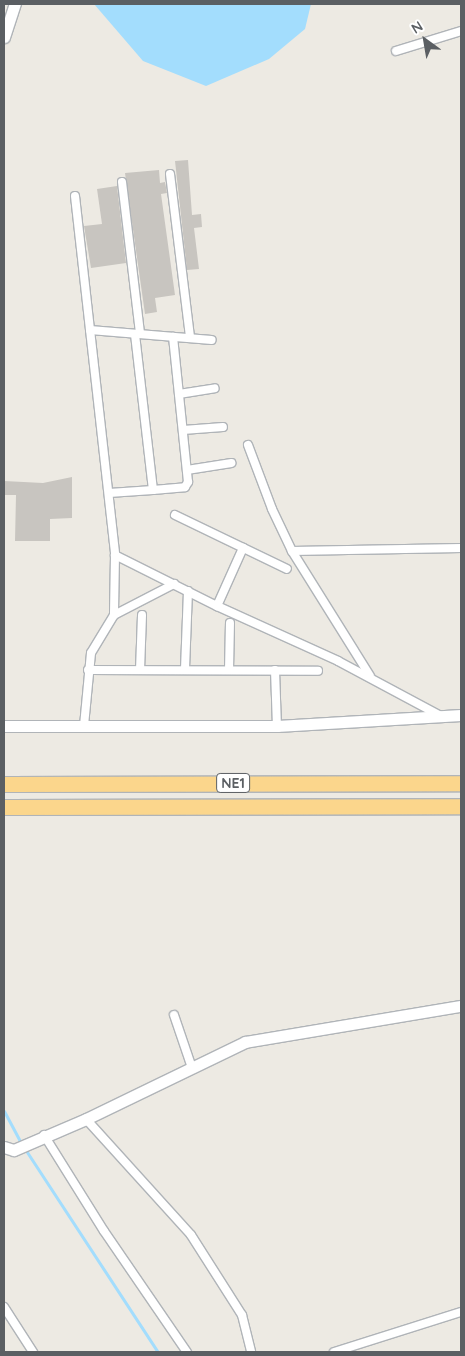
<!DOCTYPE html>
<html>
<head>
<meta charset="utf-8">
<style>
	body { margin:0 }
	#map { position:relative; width:465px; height:1356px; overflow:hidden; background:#edeae3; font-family:Quicksand,sans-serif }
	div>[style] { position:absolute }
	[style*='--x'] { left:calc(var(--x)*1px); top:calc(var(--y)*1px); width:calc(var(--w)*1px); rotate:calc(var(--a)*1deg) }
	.water>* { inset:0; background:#a3ddfd }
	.stream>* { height:3px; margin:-1.5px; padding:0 1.5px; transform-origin:1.5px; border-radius:1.5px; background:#a3ddfd }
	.building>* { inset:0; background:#c8c5c0 }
	.roads { filter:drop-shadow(1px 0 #b0b4b8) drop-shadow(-1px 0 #b0b4b8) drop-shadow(0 1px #b0b4b8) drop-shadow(0 -1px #b0b4b8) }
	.street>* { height:8px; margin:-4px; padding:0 4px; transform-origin:4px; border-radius:4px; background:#fff }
	.secondary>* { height:11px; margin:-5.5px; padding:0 5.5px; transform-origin:5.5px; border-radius:5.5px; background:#fff }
	.highway>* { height:15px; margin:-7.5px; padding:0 7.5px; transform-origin:7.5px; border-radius:7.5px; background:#fbd68c }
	span { translate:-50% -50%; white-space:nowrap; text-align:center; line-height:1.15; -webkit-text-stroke:4.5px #fff; paint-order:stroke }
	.shield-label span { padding:1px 4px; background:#fff; border:1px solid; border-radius:4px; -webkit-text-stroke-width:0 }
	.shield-label { font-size:14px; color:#5b5f63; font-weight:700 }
	.frame { position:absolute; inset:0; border:5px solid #5b5f63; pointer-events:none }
	.north { position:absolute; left:400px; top:15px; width:50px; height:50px; -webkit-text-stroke:4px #fff; paint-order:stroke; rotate:328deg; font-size:14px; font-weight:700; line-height:20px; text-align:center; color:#5b5f63 }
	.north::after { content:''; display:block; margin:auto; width:18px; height:22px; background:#5b5f63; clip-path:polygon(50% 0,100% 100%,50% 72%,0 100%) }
</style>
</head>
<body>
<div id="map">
	<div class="water">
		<i style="clip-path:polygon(94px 4px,311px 4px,305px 29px,269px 59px,206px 86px,143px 61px)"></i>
	</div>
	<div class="stream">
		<i style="--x:4;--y:1111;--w:36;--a:62"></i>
		<i style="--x:25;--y:1149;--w:243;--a:56.8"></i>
	</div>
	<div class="building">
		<i style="clip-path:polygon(188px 160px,192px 215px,201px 214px,202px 227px,194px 228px,199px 269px,187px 270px,175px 161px)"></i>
		<i style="clip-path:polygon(159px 170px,160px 183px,165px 182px,167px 193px,161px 194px,175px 295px,155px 298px,157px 312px,145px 314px,125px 173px)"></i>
		<i style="clip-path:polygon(117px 186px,126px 263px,91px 268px,84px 226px,102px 224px,97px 189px)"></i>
		<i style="clip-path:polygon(72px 477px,72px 518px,50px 519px,50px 541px,15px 541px,16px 495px,4px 495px,4px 481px,43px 483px)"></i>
	</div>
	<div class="roads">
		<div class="street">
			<i style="--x:396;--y:51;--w:68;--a:-17.1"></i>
			<i style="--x:170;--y:174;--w:165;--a:83"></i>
			<i style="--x:122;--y:182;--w:153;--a:83.2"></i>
			<i style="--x:75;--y:196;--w:361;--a:83.6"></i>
			<i style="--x:115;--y:555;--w:60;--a:91"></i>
			<i style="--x:114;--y:615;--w:44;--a:121.2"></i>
			<i style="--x:91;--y:653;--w:73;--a:95.5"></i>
			<i style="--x:90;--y:330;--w:122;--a:4.7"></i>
			<i style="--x:179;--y:394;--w:36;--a:-9"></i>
			<i style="--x:183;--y:430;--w:40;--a:-4.3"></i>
			<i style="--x:248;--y:445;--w:68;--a:69.4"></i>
			<i style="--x:272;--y:509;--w:47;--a:64.5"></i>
			<i style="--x:292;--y:551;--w:147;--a:58"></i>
			<i style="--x:187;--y:470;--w:45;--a:-9"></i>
			<i style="--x:153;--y:490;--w:32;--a:-5"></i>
			<i style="--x:185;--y:487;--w:6;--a:-59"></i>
			<i style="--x:188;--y:482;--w:146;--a:-95.9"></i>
			<i style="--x:109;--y:493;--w:44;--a:-3.9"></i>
			<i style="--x:153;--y:490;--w:157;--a:-96.6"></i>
			<i style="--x:175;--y:515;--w:124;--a:25.7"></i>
			<i style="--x:292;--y:551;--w:169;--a:-1"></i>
			<i style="--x:115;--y:555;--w:114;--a:26.6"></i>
			<i style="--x:217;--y:606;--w:133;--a:24.4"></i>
			<i style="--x:338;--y:661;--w:115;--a:28.1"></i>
			<i style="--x:217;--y:606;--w:64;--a:-65.9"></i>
			<i style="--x:114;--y:615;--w:68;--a:-27.3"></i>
			<i style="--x:185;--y:669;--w:78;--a:-87.8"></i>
			<i style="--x:88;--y:670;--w:230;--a:0.2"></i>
			<i style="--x:140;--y:670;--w:55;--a:-87.9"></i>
			<i style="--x:229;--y:670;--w:47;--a:-88.8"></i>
			<i style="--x:275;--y:670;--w:56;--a:88"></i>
			<i style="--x:174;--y:1015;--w:53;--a:71.2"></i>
			<i style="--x:86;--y:1119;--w:156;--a:47.8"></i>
			<i style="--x:191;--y:1235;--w:95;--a:57.5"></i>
			<i style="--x:242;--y:1315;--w:38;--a:76"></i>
			<i style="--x:44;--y:1135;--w:113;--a:58"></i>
			<i style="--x:104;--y:1231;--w:147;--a:55.6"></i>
			<i style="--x:4;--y:1307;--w:54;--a:57.2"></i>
			<i style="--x:334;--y:1352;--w:133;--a:-17.5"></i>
		</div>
		<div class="secondary">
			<i style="--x:4;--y:37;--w:35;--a:-72"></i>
			<i style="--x:4;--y:726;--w:273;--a:0"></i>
			<i style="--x:277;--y:726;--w:184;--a:-3.4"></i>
			<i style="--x:4;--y:1147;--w:10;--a:17"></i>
			<i style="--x:14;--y:1150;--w:78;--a:-23.3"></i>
			<i style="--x:86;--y:1119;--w:177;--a:-25.8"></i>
			<i style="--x:245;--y:1042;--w:219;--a:-9.5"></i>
		</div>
		<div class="highway">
			<i style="--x:4;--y:784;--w:457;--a:-0.1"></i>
			<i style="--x:4;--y:807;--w:457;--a:-0.1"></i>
		</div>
	</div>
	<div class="shield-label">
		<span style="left:233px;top:783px">NE1</span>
	</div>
	<div class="frame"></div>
	<div class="north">N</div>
</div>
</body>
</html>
